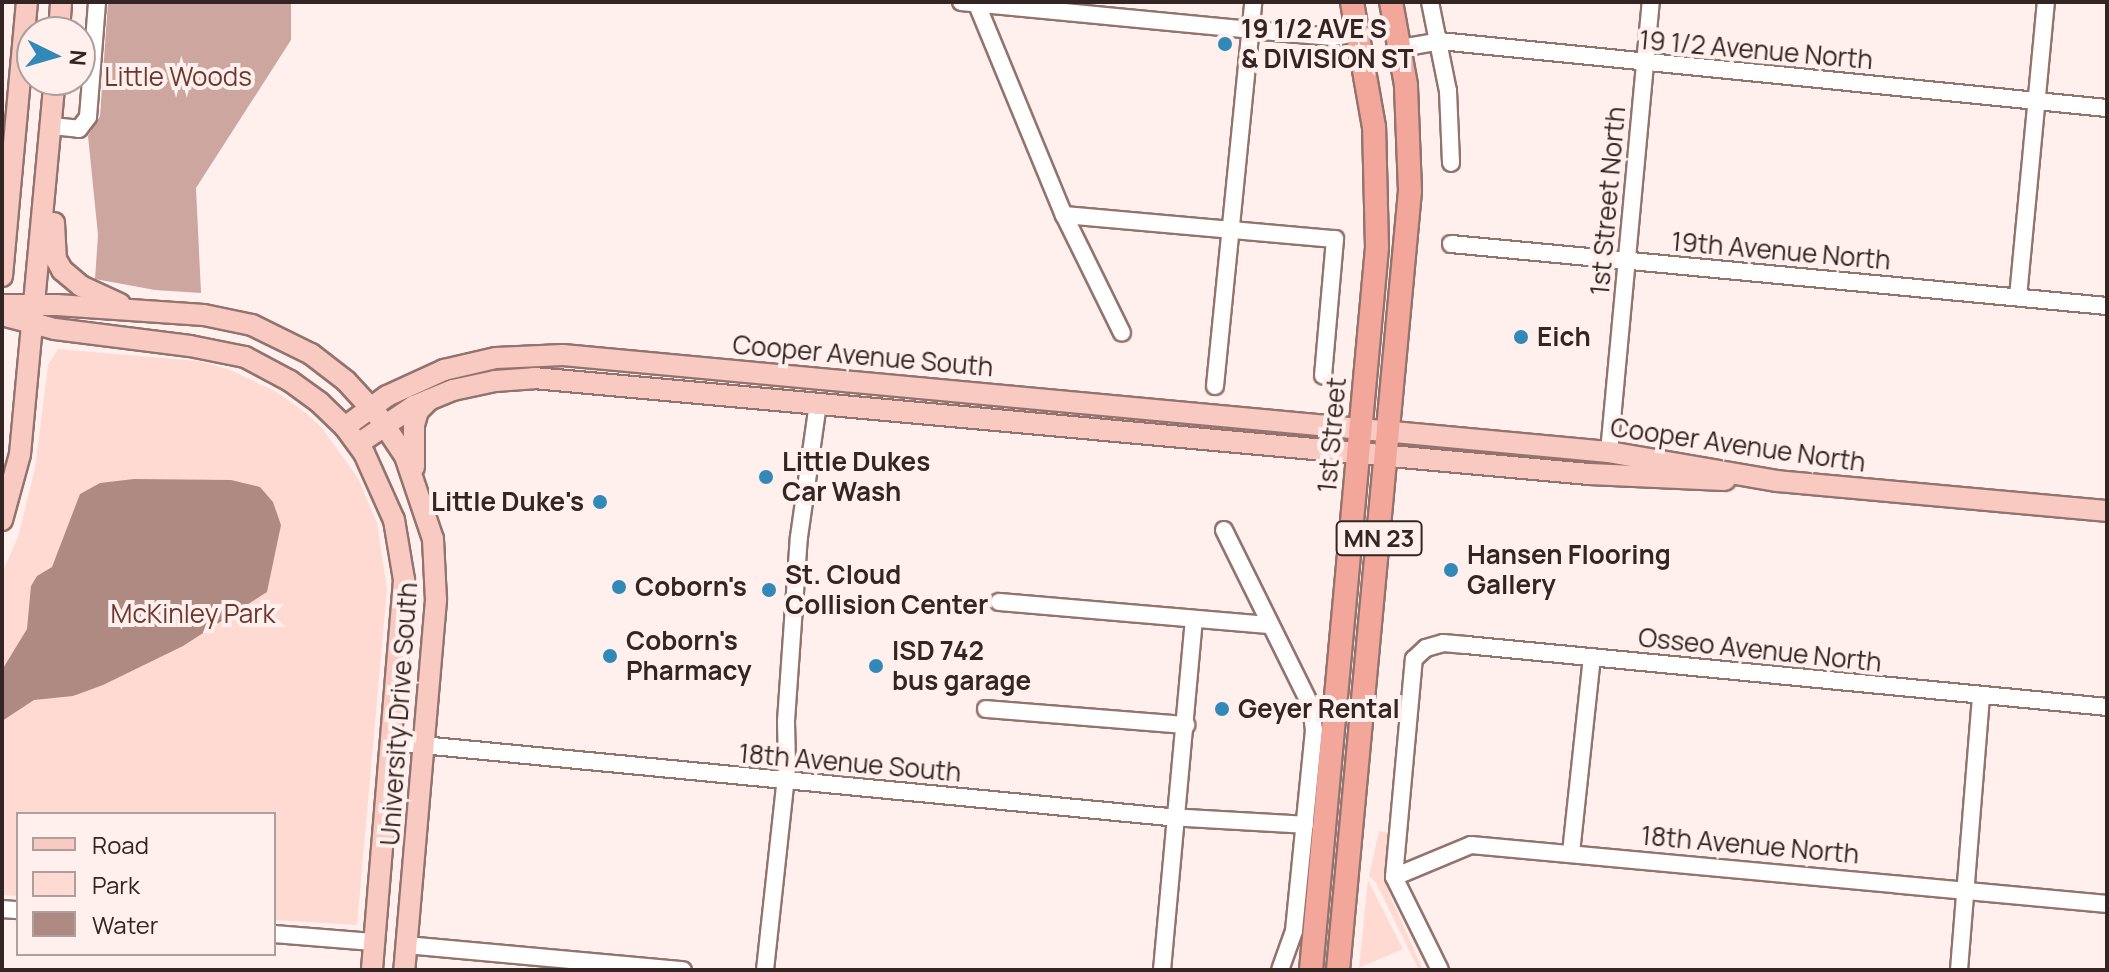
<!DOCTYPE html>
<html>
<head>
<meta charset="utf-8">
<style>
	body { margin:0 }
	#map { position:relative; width:2109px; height:972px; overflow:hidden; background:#fff0ed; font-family:Manrope,sans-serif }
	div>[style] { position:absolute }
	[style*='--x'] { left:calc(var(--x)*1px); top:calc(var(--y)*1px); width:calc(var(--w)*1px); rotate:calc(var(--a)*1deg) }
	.green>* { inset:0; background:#fedad3 }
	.forest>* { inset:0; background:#cda69f }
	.water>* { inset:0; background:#af8a83 }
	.roads { filter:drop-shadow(2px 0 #93736d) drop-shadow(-2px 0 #93736d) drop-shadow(0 2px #93736d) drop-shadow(0 -2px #93736d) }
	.minor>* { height:16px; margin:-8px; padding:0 8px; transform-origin:8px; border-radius:8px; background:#fff }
	.major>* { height:20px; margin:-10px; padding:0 10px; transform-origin:10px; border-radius:10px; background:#f8cac2 }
	.highway>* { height:22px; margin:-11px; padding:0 11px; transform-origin:11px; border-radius:11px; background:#f3a79a }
	.dots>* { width:22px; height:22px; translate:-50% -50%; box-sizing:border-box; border:4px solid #fff0ed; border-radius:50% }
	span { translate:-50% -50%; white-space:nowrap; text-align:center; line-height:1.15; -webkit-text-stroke:8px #fff0ed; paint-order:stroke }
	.shield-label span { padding:2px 6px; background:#fff0ed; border:2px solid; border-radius:6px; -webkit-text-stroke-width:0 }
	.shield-label { font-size:24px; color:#332523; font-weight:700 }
	.poi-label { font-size:26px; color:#332523; font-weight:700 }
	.left { translate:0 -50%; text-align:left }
	.right { translate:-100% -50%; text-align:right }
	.street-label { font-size:26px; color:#332523 }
	.park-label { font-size:26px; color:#6d3830 }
	.frame { position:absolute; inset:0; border:4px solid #332523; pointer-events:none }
	.legend { position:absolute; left:16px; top:812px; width:260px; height:144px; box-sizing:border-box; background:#fff0ed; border:2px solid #ad9f9c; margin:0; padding:10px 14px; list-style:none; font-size:24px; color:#332523 }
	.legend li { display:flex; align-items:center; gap:16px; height:40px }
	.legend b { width:40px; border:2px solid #ad9f9c }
	.north { position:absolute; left:16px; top:16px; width:80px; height:80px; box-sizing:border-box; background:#fff0ed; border:2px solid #ad9f9c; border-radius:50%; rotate:95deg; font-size:22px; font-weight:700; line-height:32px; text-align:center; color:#332523 }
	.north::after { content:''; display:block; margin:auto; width:28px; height:36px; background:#3288b7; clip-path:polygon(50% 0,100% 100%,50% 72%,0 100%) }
</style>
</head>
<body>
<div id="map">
	<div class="green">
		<i style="clip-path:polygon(58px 349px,198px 361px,228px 369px,275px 391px,306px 413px,322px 428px,358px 478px,377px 523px,387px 589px,357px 925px,274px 920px,274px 814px,18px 814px,18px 896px,2px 895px,2px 573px,18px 537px,35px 468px,48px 365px)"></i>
		<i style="clip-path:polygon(1379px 831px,1388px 833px,1385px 869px,1389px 893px,1423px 970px,1419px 970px,1376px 883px,1369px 876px)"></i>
		<i style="clip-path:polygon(1368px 880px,1403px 949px,1359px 968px)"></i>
	</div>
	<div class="forest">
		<i style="clip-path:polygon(108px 2px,291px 2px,291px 40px,196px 188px,201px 293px,155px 290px,95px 279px,98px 235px,88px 136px,100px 116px)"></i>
	</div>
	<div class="water">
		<i style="clip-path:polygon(134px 479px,231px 480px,260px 487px,273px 502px,281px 525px,267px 592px,183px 646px,103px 685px,73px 696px,34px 700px,2px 721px,2px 670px,27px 629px,31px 586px,37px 576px,52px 567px,80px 494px,100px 483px)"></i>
	</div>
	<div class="roads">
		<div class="minor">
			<i style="--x:961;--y:2;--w:291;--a:5.5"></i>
			<i style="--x:1251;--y:30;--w:82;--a:4.9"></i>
			<i style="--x:1333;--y:37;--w:26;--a:-9"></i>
			<i style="--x:976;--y:2;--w:230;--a:67.6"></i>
			<i style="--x:1064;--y:215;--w:131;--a:63.8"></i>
			<i style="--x:1430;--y:2;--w:91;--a:78.6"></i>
			<i style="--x:1448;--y:91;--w:72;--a:87.6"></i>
			<i style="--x:1401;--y:48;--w:40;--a:-10"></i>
			<i style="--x:1440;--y:41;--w:670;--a:5.74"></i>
			<i style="--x:52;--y:126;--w:27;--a:6"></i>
			<i style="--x:79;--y:129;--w:15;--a:-53"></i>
			<i style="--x:88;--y:117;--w:115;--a:-85.5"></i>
			<i style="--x:1064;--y:215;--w:272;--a:5.1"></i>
			<i style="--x:1335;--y:239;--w:137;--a:95"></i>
			<i style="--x:1451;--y:244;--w:659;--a:5.4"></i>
			<i style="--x:2018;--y:297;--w:296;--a:-84.6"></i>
			<i style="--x:1215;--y:386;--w:386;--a:-84.3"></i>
			<i style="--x:1609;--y:452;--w:452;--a:-84.7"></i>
			<i style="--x:1224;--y:530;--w:196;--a:63.7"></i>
			<i style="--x:1311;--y:706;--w:24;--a:83"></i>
			<i style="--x:1314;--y:730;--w:202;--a:95.7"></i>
			<i style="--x:1294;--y:931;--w:41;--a:109.7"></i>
			<i style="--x:999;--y:602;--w:271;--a:4.9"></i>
			<i style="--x:986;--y:709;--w:201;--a:4.6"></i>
			<i style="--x:391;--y:742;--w:781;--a:5.51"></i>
			<i style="--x:1168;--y:817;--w:137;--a:3.3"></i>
			<i style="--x:1571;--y:853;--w:197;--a:-83.9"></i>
			<i style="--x:1394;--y:877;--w:83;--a:-22.6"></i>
			<i style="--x:1471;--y:845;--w:639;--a:5.3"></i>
			<i style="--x:2;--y:909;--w:16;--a:4"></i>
			<i style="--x:274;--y:934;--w:99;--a:4.6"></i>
			<i style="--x:406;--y:945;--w:278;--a:5.2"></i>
			<i style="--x:765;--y:970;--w:205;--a:-83.8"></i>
			<i style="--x:787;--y:766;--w:45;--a:-91.3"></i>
			<i style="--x:786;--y:721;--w:184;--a:-86"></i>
			<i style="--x:799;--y:537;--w:135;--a:-81.9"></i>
			<i style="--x:1162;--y:970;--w:350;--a:-84.8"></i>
			<i style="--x:1440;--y:970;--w:104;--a:-116.3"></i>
			<i style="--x:1394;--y:877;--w:219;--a:-84.8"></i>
			<i style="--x:1414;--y:659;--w:16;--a:-43"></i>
			<i style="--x:1426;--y:648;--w:18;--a:-16"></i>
			<i style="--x:1443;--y:643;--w:23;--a:5"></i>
			<i style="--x:1466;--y:645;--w:644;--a:5.52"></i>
			<i style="--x:1959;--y:970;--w:275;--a:-85.4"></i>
		</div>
		<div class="major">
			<i style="--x:59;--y:32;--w:30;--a:-86"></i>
			<i style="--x:54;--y:223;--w:36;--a:87"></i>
			<i style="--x:56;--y:259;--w:13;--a:61"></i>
			<i style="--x:62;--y:270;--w:25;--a:40"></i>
			<i style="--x:81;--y:286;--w:43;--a:24.8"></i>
			<i style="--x:2;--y:276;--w:275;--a:-84.8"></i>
			<i style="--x:2;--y:305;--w:55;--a:0"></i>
			<i style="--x:57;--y:305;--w:147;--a:3.9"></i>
			<i style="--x:204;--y:315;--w:49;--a:11.8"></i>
			<i style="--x:252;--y:325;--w:66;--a:26.2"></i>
			<i style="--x:311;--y:354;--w:44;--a:37.6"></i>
			<i style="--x:346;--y:381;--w:49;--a:47.5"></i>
			<i style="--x:379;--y:417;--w:47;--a:56.3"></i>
			<i style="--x:405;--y:456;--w:88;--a:71.4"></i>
			<i style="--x:433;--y:539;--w:61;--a:87.2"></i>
			<i style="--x:436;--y:600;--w:371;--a:94.9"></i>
			<i style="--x:2;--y:315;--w:55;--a:14.8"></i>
			<i style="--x:55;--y:329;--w:136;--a:7.2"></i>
			<i style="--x:190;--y:346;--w:56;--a:11.3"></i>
			<i style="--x:245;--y:357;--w:51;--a:28.1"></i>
			<i style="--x:290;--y:381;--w:36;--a:36"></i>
			<i style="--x:319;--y:402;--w:36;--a:44"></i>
			<i style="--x:345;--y:427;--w:32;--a:54"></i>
			<i style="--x:364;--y:453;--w:73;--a:65.9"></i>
			<i style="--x:394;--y:520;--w:61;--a:80.5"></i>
			<i style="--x:404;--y:580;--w:391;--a:94.7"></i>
			<i style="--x:345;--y:427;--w:52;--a:-36.4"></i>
			<i style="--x:387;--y:396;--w:63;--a:-24.5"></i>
			<i style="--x:444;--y:370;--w:53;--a:-13"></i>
			<i style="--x:496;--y:358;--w:67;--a:-2.6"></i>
			<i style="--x:563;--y:355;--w:1050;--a:5.3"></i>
			<i style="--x:1609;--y:452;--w:170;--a:9.8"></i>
			<i style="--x:1777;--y:481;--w:331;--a:5.2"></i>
			<i style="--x:358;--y:444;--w:68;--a:-34.2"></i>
			<i style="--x:414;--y:406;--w:42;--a:-22.3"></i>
			<i style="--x:453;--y:390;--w:43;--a:-12.1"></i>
			<i style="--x:495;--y:381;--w:39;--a:-4"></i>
			<i style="--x:534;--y:378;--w:1058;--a:5.2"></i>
			<i style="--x:1588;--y:474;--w:137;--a:2.5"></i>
			<i style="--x:414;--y:467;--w:42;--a:-90"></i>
			<i style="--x:414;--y:425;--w:15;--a:-74"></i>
			<i style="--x:418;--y:411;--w:16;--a:-45"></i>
			<i style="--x:2;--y:520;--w:68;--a:-74.7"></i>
			<i style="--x:20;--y:454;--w:376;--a:-84.7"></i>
		</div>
		<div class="highway">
			<i style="--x:1311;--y:970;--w:726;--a:-84.78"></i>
			<i style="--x:1377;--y:247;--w:120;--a:-91.4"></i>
			<i style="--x:1374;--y:127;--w:127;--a:-100"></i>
			<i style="--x:1338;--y:970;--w:782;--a:-84.72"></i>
			<i style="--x:1410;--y:191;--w:106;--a:-92.2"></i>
			<i style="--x:1406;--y:85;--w:84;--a:-100.2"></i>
		</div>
	</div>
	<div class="dots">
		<i style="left:1225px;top:44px;background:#3288b7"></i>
		<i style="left:1521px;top:337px;background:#3288b7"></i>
		<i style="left:766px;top:477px;background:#3288b7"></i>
		<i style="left:600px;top:502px;background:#3288b7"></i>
		<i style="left:1451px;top:570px;background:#3288b7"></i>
		<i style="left:619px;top:587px;background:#3288b7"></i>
		<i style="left:769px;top:590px;background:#3288b7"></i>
		<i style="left:610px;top:656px;background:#3288b7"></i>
		<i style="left:876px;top:666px;background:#3288b7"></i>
		<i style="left:1222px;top:709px;background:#3288b7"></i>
	</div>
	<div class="shield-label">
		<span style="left:1379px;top:538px">MN 23</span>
	</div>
	<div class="poi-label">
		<span class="left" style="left:1241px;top:44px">19 1/2 AVE S<br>&amp; DIVISION ST</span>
		<span class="left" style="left:1537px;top:337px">Eich</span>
		<span class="left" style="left:782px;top:477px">Little Dukes<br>Car Wash</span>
		<span class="right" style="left:584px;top:502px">Little Duke's</span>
		<span class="left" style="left:1467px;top:570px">Hansen Flooring<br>Gallery</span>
		<span class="left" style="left:785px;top:590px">St. Cloud<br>Collision Center</span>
		<span class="left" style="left:635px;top:587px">Coborn's</span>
		<span class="left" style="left:626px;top:656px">Coborn's<br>Pharmacy</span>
		<span class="left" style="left:892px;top:666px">ISD 742<br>bus garage</span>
		<span class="left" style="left:1238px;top:709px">Geyer Rental</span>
	</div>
	<div class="street-label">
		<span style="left:1756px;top:50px;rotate:5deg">19 1/2 Avenue North</span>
		<span style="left:1608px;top:201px;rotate:-85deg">1st Street North</span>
		<span style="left:1781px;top:251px;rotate:5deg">19th Avenue North</span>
		<span style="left:863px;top:356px;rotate:5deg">Cooper Avenue South</span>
		<span style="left:1332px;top:435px;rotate:-85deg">1st Street</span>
		<span style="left:1738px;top:445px;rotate:8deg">Cooper Avenue North</span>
		<span style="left:1760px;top:650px;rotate:6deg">Osseo Avenue North</span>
		<span style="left:399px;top:714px;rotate:-86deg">University Drive South</span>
		<span style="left:850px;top:763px;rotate:5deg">18th Avenue South</span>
		<span style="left:1750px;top:845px;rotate:5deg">18th Avenue North</span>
	</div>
	<div class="park-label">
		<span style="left:178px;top:77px">Little Woods</span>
		<span style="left:193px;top:614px">McKinley Park</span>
	</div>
	<div class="frame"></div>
	<ul class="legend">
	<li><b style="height:10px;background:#f8cac2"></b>Road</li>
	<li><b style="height:22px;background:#fedad3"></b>Park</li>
	<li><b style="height:22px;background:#af8a83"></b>Water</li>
	</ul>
	<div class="north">N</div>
</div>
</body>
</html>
